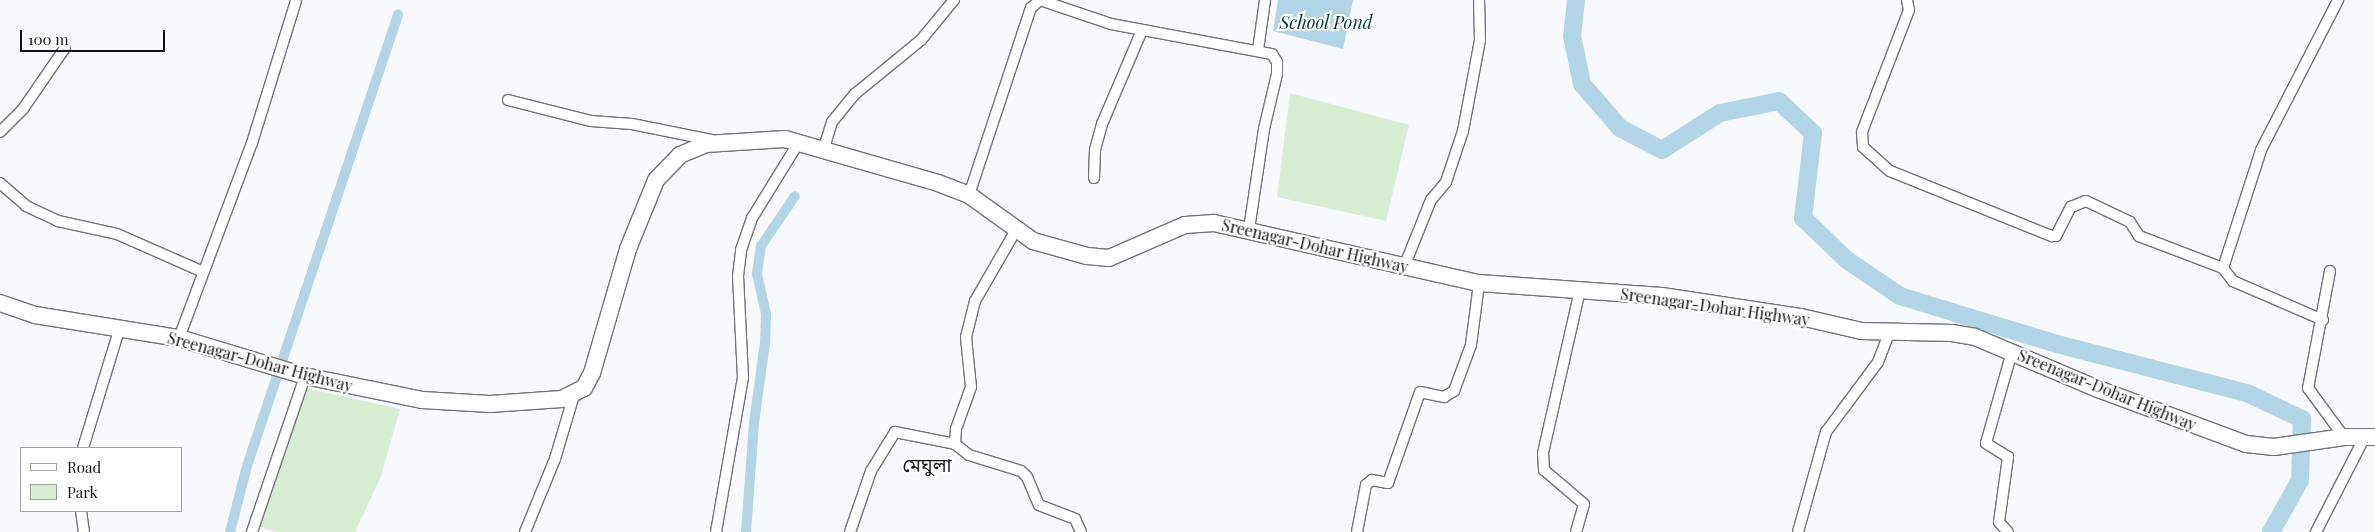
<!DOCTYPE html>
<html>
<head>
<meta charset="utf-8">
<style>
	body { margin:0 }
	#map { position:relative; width:2375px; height:532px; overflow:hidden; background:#f8f9fe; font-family:"Playfair Display","Noto Sans Bengali",serif }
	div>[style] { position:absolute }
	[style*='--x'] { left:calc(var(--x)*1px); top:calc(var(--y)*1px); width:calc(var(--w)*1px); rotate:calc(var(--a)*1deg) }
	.green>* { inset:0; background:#d6edd1 }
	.water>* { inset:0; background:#b1d5e7 }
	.canal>* { height:10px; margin:-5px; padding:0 5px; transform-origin:5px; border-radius:5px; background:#b1d5e7 }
	.river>* { height:18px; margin:-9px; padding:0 9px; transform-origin:9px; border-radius:9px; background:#b1d5e7 }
	.roads { filter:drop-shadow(1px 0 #72737a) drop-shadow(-1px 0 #72737a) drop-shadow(0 1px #72737a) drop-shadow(0 -1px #72737a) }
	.minor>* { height:10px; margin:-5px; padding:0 5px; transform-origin:5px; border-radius:5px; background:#fff }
	.primary>* { height:16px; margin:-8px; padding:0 8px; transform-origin:8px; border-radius:8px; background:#fff }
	span { translate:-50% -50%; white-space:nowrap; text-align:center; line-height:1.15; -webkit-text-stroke:4px #fff; paint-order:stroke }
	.street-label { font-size:16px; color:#121215 }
	.water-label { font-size:18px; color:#013448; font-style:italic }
	.quarter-label { font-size:19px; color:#121215 }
	.legend { position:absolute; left:20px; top:447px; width:162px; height:65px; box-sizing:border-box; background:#fff; border:1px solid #a0a0a1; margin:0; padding:6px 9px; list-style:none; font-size:15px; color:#121215 }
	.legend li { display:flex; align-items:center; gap:10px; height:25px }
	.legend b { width:25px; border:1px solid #a0a0a1 }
	.scale { position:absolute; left:20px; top:30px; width:145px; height:22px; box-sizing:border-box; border:2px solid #121215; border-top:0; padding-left:6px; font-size:15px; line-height:18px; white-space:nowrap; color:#121215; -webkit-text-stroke:4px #fff; paint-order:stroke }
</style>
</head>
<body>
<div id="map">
	<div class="green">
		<i style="clip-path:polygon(1290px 93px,1409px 125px,1386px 221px,1277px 197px)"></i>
		<i style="clip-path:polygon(306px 388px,400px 409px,381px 476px,355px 532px,276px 532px,258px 526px)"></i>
	</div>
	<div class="water">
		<i style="clip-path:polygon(1278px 0,1353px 0,1343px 49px,1273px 31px)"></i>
	</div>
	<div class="canal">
		<i style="--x:230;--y:532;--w:68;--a:-75.6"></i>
		<i style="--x:247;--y:466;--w:476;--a:-71.5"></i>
		<i style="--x:746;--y:532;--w:109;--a:-85.8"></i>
		<i style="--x:754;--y:423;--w:81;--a:-82.2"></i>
		<i style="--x:765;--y:343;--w:29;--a:-88"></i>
		<i style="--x:766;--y:314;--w:41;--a:-102.7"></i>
		<i style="--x:757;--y:274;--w:28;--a:-82"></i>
		<i style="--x:761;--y:246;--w:60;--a:-55.8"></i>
	</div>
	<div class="river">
		<i style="--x:1576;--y:0;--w:36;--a:96"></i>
		<i style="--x:1572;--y:36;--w:49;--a:78.2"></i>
		<i style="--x:1582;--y:84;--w:58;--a:49.2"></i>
		<i style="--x:1620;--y:128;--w:47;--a:27.6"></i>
		<i style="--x:1662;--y:150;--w:69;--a:-32.5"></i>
		<i style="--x:1720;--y:113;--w:60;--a:-11.5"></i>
		<i style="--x:1779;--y:101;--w:47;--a:43.3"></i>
		<i style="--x:1813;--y:133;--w:86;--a:96.7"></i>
		<i style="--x:1803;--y:218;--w:61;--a:43.7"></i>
		<i style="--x:1847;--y:260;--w:64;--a:34.2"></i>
		<i style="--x:1900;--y:296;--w:164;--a:17"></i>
		<i style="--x:2057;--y:344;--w:196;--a:14.5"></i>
		<i style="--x:2247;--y:393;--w:61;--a:25.3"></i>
		<i style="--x:2302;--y:419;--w:61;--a:91.9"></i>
		<i style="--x:2300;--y:480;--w:60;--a:119.1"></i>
	</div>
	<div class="roads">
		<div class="minor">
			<i style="--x:1907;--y:0;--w:10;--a:79"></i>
			<i style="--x:1909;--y:10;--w:131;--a:111.1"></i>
			<i style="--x:1862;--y:132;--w:15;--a:86"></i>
			<i style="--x:1863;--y:147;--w:36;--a:42"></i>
			<i style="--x:1890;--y:171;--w:175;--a:21.9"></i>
			<i style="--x:2052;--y:236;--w:4;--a:0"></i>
			<i style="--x:2056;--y:236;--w:33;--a:-63"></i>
			<i style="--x:2071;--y:207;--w:16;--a:-22"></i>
			<i style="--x:2086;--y:201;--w:49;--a:25.5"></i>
			<i style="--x:2130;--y:222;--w:17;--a:57"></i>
			<i style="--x:2139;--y:236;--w:90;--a:20.9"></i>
			<i style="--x:1258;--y:50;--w:50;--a:-82"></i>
			<i style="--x:508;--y:100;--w:86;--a:14.2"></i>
			<i style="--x:591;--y:121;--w:41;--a:4.2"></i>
			<i style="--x:632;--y:124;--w:81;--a:11.4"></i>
			<i style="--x:0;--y:132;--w:33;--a:-45"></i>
			<i style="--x:23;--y:109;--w:74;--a:-55.5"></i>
			<i style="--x:824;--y:148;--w:27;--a:-73"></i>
			<i style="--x:832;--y:122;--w:36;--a:-51"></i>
			<i style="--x:855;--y:94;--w:85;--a:-39.3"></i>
			<i style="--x:921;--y:40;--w:52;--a:-50.5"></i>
			<i style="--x:1094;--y:178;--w:28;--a:-88"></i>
			<i style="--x:1095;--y:150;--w:27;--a:-75"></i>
			<i style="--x:1102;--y:124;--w:102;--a:-66.9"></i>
			<i style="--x:0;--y:183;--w:35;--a:41"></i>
			<i style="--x:26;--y:206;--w:35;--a:25"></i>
			<i style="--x:58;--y:221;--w:60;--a:12.4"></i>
			<i style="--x:117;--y:234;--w:94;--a:23.8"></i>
			<i style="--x:969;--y:195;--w:197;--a:-71.7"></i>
			<i style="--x:1031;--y:8;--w:12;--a:-42"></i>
			<i style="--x:1040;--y:0;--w:75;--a:18.7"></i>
			<i style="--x:1111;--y:24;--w:164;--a:10.6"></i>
			<i style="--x:1272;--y:54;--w:9;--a:58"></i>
			<i style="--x:1277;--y:62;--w:12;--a:90"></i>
			<i style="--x:1277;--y:74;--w:57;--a:103.3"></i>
			<i style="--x:1264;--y:129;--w:101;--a:98.5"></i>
			<i style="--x:1016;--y:230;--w:82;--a:120"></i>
			<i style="--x:975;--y:301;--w:37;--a:104"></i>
			<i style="--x:966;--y:337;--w:50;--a:84.3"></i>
			<i style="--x:971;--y:387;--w:45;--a:109.7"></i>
			<i style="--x:956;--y:429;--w:15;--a:94"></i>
			<i style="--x:955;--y:444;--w:18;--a:38"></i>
			<i style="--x:969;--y:455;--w:54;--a:17.1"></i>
			<i style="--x:1021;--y:471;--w:8;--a:45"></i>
			<i style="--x:1027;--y:477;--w:30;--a:67"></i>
			<i style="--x:1039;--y:505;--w:39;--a:21"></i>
			<i style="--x:1075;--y:519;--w:14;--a:65"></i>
			<i style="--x:1404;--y:267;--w:72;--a:-68.1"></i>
			<i style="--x:1431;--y:200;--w:23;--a:-50"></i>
			<i style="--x:1446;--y:182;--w:54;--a:-71.6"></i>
			<i style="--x:1463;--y:131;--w:93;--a:-79.4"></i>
			<i style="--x:1480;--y:40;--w:40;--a:-91.4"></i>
			<i style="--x:2330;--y:271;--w:119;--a:100.6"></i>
			<i style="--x:2308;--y:388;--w:61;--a:53.7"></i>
			<i style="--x:2323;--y:320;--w:98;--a:-156.6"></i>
			<i style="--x:2233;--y:281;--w:16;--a:-128"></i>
			<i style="--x:2223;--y:268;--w:124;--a:-72.1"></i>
			<i style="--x:2261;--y:150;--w:169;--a:-62.8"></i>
			<i style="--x:179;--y:338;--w:208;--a:-69.5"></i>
			<i style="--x:252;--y:143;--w:149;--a:-72.8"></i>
			<i style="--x:83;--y:448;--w:123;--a:-73"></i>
			<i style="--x:81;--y:511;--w:21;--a:82"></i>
			<i style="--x:252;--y:532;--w:165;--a:-71.2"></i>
			<i style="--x:525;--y:532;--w:79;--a:-67.7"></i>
			<i style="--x:555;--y:459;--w:67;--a:-73.5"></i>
			<i style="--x:716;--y:532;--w:156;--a:-80.1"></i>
			<i style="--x:743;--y:378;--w:102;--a:-92.8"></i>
			<i style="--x:738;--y:276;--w:26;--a:-83"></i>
			<i style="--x:741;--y:250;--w:34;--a:-71"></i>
			<i style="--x:752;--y:218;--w:89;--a:-58.3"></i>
			<i style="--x:850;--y:532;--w:65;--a:-71"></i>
			<i style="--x:871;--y:471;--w:46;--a:-58.4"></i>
			<i style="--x:895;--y:432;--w:61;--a:11.3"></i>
			<i style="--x:1357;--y:532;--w:48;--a:-79.2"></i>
			<i style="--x:1366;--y:485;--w:8;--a:-40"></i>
			<i style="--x:1372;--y:480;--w:16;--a:11"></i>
			<i style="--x:1388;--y:483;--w:96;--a:-70.6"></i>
			<i style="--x:1420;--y:392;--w:25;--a:12"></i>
			<i style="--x:1444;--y:397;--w:12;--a:-31"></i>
			<i style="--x:1454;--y:391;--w:49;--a:-69.7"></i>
			<i style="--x:1471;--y:345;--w:63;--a:-82.6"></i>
			<i style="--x:1576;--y:532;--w:29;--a:-74"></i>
			<i style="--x:1584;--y:504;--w:52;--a:-139.6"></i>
			<i style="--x:1544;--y:470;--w:17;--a:-93"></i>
			<i style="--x:1543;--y:453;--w:167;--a:-77.2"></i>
			<i style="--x:1798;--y:532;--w:104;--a:-74.4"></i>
			<i style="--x:1826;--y:432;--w:87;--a:-53.4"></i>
			<i style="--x:1878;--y:362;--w:31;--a:-69"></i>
			<i style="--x:2008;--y:532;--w:13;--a:-132"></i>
			<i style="--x:1999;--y:522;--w:66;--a:-82.1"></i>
			<i style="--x:2008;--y:457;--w:26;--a:-148"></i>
			<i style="--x:1986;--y:443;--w:95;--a:-74.1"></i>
			<i style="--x:2316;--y:532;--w:106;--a:-62.9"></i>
		</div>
		<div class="primary">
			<i style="--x:0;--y:303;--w:37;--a:19"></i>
			<i style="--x:35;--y:315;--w:146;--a:9.1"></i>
			<i style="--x:179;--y:338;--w:132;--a:16.8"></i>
			<i style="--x:305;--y:376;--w:119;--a:11.6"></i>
			<i style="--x:422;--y:400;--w:68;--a:3.4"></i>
			<i style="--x:490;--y:404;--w:72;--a:-4"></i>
			<i style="--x:562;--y:399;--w:25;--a:-27"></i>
			<i style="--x:584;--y:388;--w:17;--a:-62"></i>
			<i style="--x:592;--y:373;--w:129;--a:-73.8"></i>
			<i style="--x:628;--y:249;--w:74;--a:-67.9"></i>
			<i style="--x:656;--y:180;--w:35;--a:-46"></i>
			<i style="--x:680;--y:155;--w:28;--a:-23"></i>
			<i style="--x:706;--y:144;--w:79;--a:-3.6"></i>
			<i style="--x:785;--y:139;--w:159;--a:16"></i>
			<i style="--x:938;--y:183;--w:33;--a:21"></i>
			<i style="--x:969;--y:195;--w:79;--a:35.7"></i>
			<i style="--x:1033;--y:241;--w:56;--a:15.5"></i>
			<i style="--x:1087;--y:256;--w:22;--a:5"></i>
			<i style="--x:1109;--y:258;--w:83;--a:-23.5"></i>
			<i style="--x:1185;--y:225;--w:29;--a:-4"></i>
			<i style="--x:1214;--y:223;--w:272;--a:12.8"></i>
			<i style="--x:1479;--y:283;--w:183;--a:4.1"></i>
			<i style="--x:1662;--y:296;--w:141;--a:8.6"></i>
			<i style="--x:1801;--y:317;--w:62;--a:13.1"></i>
			<i style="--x:1861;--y:331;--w:91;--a:1.3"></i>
			<i style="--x:1952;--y:333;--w:23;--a:10"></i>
			<i style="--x:1975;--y:337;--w:134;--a:22.9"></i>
			<i style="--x:2098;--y:389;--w:158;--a:20.4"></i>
			<i style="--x:2246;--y:444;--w:28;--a:6"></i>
			<i style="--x:2274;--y:447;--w:71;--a:-8.1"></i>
			<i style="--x:2344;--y:437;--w:31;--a:0"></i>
		</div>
	</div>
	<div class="street-label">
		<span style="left:1315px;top:246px;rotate:13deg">Sreenagar-Dohar Highway</span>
		<span style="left:1715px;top:307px;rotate:8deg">Sreenagar-Dohar Highway</span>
		<span style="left:260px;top:362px;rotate:15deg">Sreenagar-Dohar Highway</span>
		<span style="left:2107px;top:390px;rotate:22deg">Sreenagar-Dohar Highway</span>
	</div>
	<div class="water-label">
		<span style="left:1326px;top:22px">School Pond</span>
	</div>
	<div class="quarter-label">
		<span style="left:927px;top:465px">মেঘুলা</span>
	</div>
	<ul class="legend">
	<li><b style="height:6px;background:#fff"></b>Road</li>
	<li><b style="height:14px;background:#d6edd1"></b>Park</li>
	</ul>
	<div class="scale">100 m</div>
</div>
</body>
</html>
